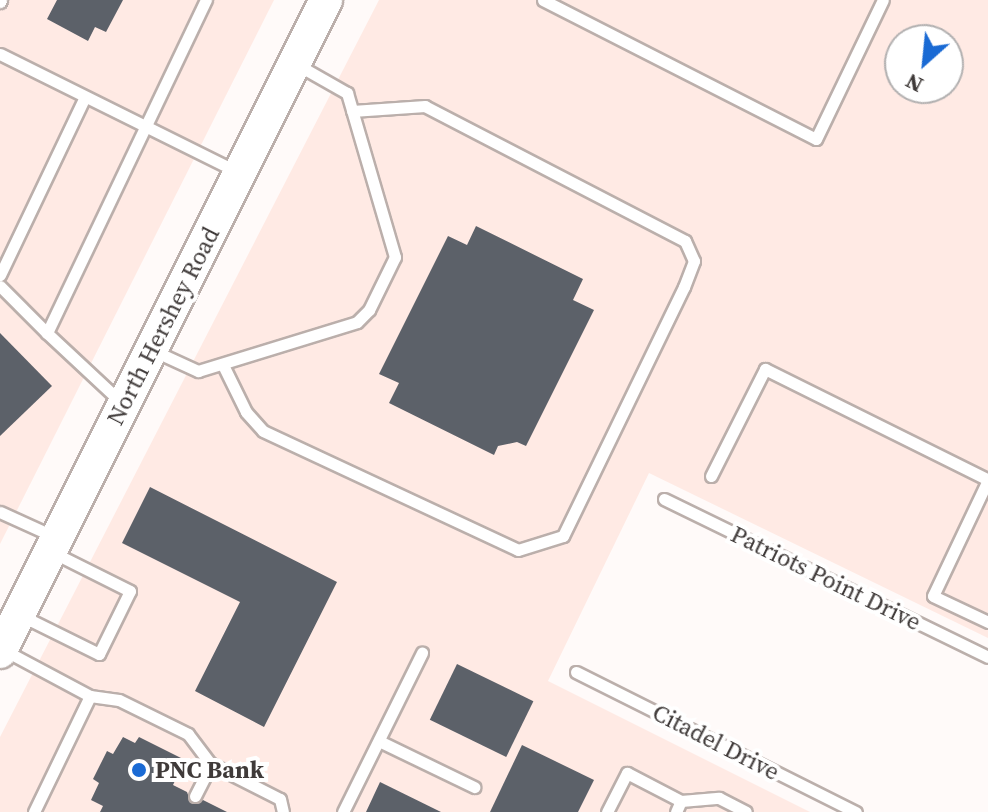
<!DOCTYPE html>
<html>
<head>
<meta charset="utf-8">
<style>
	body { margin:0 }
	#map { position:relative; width:988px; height:812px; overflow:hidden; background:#fffaf9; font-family:"Source Serif 4",serif }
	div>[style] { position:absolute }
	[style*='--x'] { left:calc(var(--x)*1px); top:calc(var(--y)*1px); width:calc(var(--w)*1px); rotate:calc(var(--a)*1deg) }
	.built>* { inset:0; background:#ffeae4 }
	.building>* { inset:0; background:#5c6169; transform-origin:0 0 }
	.roads { filter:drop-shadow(2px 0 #bbafab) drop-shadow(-2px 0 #bbafab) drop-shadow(0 2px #bbafab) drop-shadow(0 -2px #bbafab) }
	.lane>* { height:11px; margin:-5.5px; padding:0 5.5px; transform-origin:5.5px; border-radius:5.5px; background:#fff }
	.secondary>* { height:32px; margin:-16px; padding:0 16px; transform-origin:16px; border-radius:16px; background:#fff }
	.dots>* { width:22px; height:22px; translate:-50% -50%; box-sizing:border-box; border:4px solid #fff; border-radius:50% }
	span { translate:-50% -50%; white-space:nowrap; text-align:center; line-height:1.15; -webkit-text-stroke:8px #fff; paint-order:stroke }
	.street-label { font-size:24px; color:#3f3a39 }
	.poi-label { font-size:24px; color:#3f3a39; font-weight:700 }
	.left { translate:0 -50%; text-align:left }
	.north { position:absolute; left:884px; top:24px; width:80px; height:80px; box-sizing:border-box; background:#fff; border:2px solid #b2b0b0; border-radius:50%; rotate:207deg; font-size:22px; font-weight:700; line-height:32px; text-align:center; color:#3f3a39 }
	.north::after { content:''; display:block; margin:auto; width:28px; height:36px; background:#1a6ad4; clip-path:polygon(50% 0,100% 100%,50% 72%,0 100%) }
</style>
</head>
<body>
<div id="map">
	<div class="built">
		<i style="clip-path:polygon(0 0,274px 0,0 544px)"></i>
		<i style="clip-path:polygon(evenodd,379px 0,988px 0,988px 638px,649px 473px,548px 681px,810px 812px,0 812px,0 737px,379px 0,900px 40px,948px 40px,948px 88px,900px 88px,900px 40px)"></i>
	</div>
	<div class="building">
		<i style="clip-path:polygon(57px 0,123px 0,106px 32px,95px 27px,88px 41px,47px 19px)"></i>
		<i style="clip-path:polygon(476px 226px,583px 279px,573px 300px,594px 310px,526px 446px,517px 442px,498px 446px,494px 455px,389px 403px,399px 383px,379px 374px,448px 236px,467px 245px)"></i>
		<i style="clip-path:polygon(0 333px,52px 386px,0 436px)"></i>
		<i style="clip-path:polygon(150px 487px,337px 582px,264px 727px,195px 691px,240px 602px,122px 543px)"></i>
		<i style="left:457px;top:664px;width:85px;height:62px;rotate:26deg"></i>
		<i style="clip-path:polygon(123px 737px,135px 743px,139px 737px,185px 760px,173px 785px,187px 792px,191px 803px,203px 800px,227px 812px,100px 812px,103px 806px,91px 800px,99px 783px,93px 779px,107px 751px,113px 754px)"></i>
		<i style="clip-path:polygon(522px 745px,594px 780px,578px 812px,490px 812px)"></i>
		<i style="clip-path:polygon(380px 782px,441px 812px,366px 812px)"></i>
	</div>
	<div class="roads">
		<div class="lane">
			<i style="--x:543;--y:0;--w:306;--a:27"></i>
			<i style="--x:816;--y:139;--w:154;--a:-64.3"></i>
			<i style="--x:0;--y:2;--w:2;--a:-63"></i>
			<i style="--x:0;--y:54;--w:263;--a:26.4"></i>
			<i style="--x:0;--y:275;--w:197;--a:-64.5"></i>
			<i style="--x:0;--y:286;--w:66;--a:45"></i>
			<i style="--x:152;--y:350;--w:51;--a:24.5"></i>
			<i style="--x:198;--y:371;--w:166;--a:-17.1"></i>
			<i style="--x:357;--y:322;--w:17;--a:-45"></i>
			<i style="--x:369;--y:310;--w:59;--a:-63.9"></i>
			<i style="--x:395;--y:257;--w:171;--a:-106.3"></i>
			<i style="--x:347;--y:93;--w:59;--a:-150.4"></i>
			<i style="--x:223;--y:365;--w:52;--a:63.9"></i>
			<i style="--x:246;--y:412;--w:25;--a:48"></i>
			<i style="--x:263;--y:431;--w:281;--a:25"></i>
			<i style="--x:518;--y:550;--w:47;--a:-17.3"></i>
			<i style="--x:563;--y:536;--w:277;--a:-64.1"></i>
			<i style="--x:684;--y:287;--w:28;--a:-69"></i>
			<i style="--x:694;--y:261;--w:22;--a:-114"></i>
			<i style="--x:685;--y:241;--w:293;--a:-152.6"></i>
			<i style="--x:425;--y:106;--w:73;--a:176.1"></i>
			<i style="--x:122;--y:403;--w:103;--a:-137"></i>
			<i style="--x:47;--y:333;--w:369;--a:-64.5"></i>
			<i style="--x:711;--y:476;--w:120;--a:-63.2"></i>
			<i style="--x:765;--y:369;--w:248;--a:26.4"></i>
			<i style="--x:988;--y:480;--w:128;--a:115.4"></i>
			<i style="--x:933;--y:596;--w:61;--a:25.3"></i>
			<i style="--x:664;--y:499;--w:360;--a:26"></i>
			<i style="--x:0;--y:512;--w:58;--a:24.4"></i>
			<i style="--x:20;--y:615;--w:88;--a:26.3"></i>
			<i style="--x:99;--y:654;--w:70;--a:-63.8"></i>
			<i style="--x:130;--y:591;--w:87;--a:-153.4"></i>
			<i style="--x:2;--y:649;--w:100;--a:28.1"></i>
			<i style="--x:90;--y:696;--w:129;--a:115.8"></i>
			<i style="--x:576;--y:672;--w:313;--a:26.6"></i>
			<i style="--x:90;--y:696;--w:29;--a:8"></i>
			<i style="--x:119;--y:700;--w:77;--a:26.2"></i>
			<i style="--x:188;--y:734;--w:38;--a:53"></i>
			<i style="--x:211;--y:764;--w:77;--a:26.9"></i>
			<i style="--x:280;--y:799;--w:13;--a:77"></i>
			<i style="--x:379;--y:741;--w:106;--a:25.8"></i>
			<i style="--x:195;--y:796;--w:36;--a:-63"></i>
			<i style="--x:343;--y:812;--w:178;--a:-63.6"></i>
			<i style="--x:607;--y:812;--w:44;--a:-62.9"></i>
			<i style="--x:627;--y:773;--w:61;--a:27.4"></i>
			<i style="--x:681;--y:801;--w:38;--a:-5"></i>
			<i style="--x:719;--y:798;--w:30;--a:27"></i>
			<i style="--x:676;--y:812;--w:12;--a:-66"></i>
		</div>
		<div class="secondary">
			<i style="--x:0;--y:652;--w:729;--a:-63.43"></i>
		</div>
	</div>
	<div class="dots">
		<i style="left:139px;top:770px;background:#1a6ad4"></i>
	</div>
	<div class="street-label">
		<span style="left:163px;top:326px;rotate:-63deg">North Hershey Road</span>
		<span style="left:826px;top:578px;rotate:26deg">Patriots Point Drive</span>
		<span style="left:716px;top:742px;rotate:27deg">Citadel Drive</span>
	</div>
	<div class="poi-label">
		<span class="left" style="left:155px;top:770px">PNC Bank</span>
	</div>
	<div class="north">N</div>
</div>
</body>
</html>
